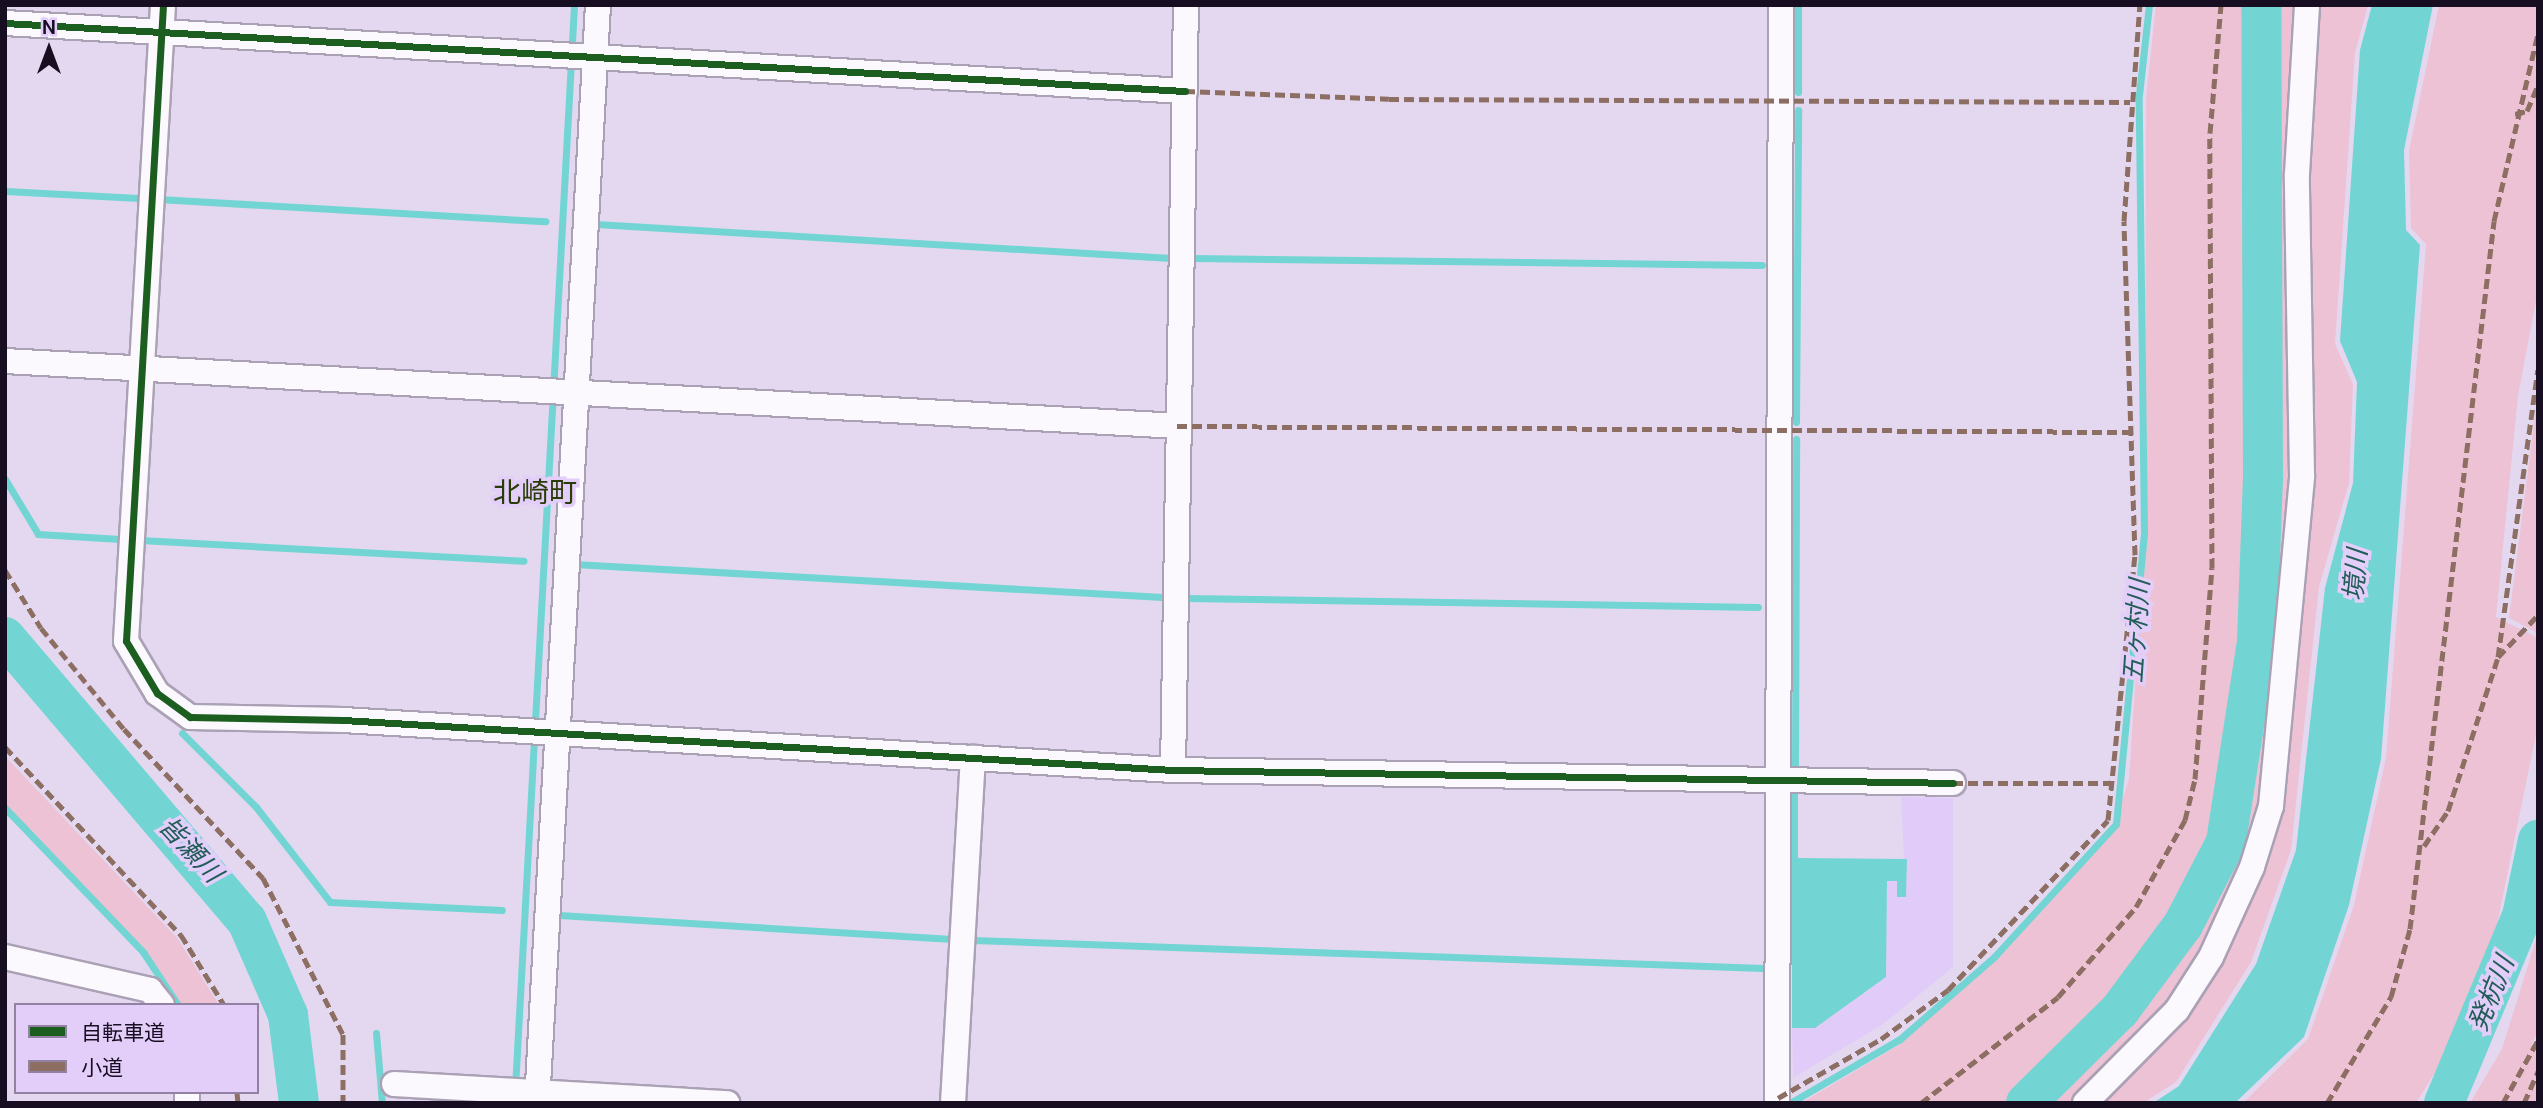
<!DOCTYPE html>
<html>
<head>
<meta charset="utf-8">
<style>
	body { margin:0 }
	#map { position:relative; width:2543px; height:1108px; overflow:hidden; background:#e4d8f0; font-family:"DM Sans","Noto Sans JP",sans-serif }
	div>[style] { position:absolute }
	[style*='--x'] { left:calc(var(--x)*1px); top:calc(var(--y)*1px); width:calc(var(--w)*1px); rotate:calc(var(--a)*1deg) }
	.built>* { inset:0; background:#e1cbf8 }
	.green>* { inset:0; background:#edc2d4 }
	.water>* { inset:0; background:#72d5d3 }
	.stream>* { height:7px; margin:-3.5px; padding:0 3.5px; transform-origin:3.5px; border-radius:3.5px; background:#72d5d3 }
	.river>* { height:40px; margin:-20px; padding:0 20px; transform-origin:20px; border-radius:20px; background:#72d5d3 }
	.roads { filter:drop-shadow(2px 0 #aba1b5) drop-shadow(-2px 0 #aba1b5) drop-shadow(0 2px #aba1b5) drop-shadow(0 -2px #aba1b5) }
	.minor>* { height:24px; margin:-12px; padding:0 12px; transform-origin:12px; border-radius:12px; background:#fbf9fd }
	.quiet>* { height:5px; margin-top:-2.5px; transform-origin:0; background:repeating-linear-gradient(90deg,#8d6e63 0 10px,transparent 0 15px) }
	.cycleway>* { height:7px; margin:-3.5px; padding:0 3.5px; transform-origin:3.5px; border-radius:3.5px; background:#1b5e20 }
	span { translate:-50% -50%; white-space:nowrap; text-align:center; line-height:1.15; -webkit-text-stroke:7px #e3cefa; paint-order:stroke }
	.water-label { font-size:26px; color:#235d58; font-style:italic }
	.quarter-label { font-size:28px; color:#2a3c05 }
	.frame { position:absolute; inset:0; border:7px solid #180e21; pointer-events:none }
	.legend { position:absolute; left:14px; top:1003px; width:245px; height:91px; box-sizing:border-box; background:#e3cefa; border:2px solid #9281a3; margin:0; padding:9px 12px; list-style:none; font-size:21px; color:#180e21 }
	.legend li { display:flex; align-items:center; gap:14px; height:35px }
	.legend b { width:35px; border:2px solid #9281a3 }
	.north { position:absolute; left:14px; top:14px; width:70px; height:70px; -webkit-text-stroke:5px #e3cefa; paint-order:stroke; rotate:0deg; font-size:19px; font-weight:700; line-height:28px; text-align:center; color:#180e21 }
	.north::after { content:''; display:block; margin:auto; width:24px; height:32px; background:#180e21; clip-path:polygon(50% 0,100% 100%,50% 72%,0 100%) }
</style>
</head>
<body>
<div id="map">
	<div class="built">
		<i style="clip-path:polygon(1901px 797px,1953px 798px,1953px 967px,1882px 1025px,1793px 1078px,1792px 1028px,1815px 1028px,1886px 977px,1887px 881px,1897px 881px,1906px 897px)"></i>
	</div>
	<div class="green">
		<i style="clip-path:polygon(2156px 5px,2368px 5px,2355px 53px,2335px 344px,2353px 384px,2349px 483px,2319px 587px,2291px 850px,2251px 962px,2176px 1082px,2143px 1103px,1801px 1103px,1899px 1045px,1997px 958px,2115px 822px,2129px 779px,2145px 536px,2146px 98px)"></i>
		<i style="clip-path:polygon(2439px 5px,2538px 5px,2538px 290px,2518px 396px,2496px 617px,2538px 638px,2538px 725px,2493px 944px,2450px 1048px,2416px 1103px,2243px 1103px,2308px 1039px,2354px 905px,2386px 758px,2426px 244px,2411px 228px,2409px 151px)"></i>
		<i style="clip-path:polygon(2538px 392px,2538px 633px,2509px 618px)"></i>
		<i style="clip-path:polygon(5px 756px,178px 939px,219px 1005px,181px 1005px,144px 951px,5px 805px)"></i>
		<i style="clip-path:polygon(2538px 933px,2538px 1031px,2531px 1045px,2538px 1047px,2538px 1103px,2470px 1103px,2502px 1049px)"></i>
	</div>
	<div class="water">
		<i style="clip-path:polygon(2372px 5px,2433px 5px,2404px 150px,2406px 230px,2420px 245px,2381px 759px,2349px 905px,2304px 1037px,2235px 1103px,2153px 1103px,2179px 1086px,2256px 964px,2296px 850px,2325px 588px,2353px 483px,2357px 382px,2340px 341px,2360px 50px)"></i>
		<i style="clip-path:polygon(1792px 793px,1798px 793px,1798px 858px,1907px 859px,1906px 897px,1897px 897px,1897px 881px,1887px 881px,1886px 977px,1815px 1028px,1792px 1028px)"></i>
	</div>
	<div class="stream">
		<i style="--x:1798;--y:92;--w:87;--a:-90"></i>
		<i style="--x:5;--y:191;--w:134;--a:3"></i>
		<i style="--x:158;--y:199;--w:388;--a:3.3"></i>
		<i style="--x:596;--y:224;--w:576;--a:3.38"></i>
		<i style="--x:1191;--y:258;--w:571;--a:0.7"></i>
		<i style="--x:1796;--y:422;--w:312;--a:-89.6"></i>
		<i style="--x:5;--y:479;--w:64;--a:59"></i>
		<i style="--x:38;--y:534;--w:82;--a:3.5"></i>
		<i style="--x:140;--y:540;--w:384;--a:3.1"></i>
		<i style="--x:574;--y:564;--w:589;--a:3.21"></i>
		<i style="--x:1185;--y:598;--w:573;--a:0.9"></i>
		<i style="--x:182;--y:733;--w:105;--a:45"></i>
		<i style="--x:256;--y:807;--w:120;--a:52.1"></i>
		<i style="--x:330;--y:902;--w:172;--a:2.7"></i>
		<i style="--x:1795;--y:775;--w:336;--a:-89.8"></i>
		<i style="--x:5;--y:808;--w:199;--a:46.2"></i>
		<i style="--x:143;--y:952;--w:64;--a:56.6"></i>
		<i style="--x:559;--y:915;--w:394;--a:3.5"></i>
		<i style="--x:972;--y:940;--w:791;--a:2.03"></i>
		<i style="--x:376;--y:1033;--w:70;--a:85.1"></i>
		<i style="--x:515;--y:1088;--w:1085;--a:-86.88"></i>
		<i style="--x:1790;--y:1103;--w:127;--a:-30.2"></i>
		<i style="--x:1900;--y:1039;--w:125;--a:-41.1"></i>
		<i style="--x:1994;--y:957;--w:180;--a:-47.5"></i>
		<i style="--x:2116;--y:824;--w:291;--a:-84.5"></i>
		<i style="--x:2144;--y:534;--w:439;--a:-90.7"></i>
		<i style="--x:2139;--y:95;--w:91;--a:-83.7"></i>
	</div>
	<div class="river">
		<i style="--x:5;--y:637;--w:373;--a:49.6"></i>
		<i style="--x:247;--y:921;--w:103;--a:66.4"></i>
		<i style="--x:288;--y:1015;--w:89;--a:82.9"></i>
		<i style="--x:2026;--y:1103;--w:132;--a:-44.7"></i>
		<i style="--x:2120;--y:1010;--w:106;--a:-53.5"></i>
		<i style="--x:2183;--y:925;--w:93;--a:-62.6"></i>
		<i style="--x:2226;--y:842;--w:203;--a:-81.2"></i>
		<i style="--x:2257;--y:641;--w:161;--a:-87.9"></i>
		<i style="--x:2263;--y:480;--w:475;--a:-90.2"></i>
		<i style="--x:2444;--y:1103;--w:203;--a:-67.4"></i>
		<i style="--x:2522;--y:916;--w:78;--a:-78.1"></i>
	</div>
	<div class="roads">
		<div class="minor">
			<i style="--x:163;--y:5;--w:637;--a:93.33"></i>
			<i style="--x:126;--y:641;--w:61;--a:59.2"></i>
			<i style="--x:157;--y:693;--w:41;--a:36"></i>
			<i style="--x:190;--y:717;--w:153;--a:1.1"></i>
			<i style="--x:343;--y:720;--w:832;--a:3.45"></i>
			<i style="--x:1173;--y:770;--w:780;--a:0.95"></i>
			<i style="--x:5;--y:23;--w:1182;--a:3.3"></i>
			<i style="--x:5;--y:361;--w:1174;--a:3.17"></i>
			<i style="--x:1173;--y:770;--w:765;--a:-89.03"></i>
			<i style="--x:5;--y:957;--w:149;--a:12.8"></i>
			<i style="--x:150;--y:990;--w:19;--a:51"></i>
			<i style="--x:394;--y:1084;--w:334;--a:3.3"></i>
			<i style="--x:187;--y:1092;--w:11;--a:90"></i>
			<i style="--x:537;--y:1103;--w:1100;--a:-86.82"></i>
			<i style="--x:953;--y:1103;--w:346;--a:-86.7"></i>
			<i style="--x:1777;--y:1103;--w:1098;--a:-89.79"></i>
			<i style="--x:2085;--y:1103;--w:131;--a:-45.3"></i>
			<i style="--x:2177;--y:1010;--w:63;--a:-57.3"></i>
			<i style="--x:2211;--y:957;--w:99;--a:-65.5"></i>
			<i style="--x:2252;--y:867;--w:64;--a:-72.7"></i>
			<i style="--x:2271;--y:806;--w:332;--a:-84.6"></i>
			<i style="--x:2302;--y:475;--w:301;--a:-91"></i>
			<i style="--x:2297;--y:174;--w:169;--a:-86.6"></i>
		</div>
	</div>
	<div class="quiet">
		<i style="--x:1185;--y:91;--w:204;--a:2.2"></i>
		<i style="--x:1389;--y:99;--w:741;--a:0.23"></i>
		<i style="--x:2515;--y:114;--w:12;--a:-14"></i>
		<i style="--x:2527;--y:111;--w:28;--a:-67"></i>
		<i style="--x:1177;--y:426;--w:958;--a:0.36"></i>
		<i style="--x:5;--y:570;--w:68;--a:58.2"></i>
		<i style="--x:41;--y:628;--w:131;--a:50.6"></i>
		<i style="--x:124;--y:729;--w:204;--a:47"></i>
		<i style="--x:263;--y:878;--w:175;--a:62.9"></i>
		<i style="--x:343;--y:1034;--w:69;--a:90"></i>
		<i style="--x:2498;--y:657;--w:58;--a:-46.4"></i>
		<i style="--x:5;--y:747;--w:258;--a:46.9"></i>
		<i style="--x:181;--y:935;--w:82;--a:58.4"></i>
		<i style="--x:1953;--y:783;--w:162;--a:0"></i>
		<i style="--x:2424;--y:846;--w:42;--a:-55.6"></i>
		<i style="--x:2448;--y:811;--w:162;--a:-72"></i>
		<i style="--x:2498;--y:657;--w:290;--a:-82.1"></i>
		<i style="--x:237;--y:1092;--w:11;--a:85"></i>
		<i style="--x:1778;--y:1098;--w:119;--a:-29.8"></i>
		<i style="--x:1881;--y:1039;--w:83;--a:-36.2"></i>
		<i style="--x:1948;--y:990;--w:233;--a:-46.7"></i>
		<i style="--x:2108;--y:820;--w:266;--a:-84.2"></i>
		<i style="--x:2135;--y:555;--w:334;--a:-91.9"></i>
		<i style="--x:2124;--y:221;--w:217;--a:-85.8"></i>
		<i style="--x:1921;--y:1103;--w:173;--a:-37.7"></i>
		<i style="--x:2058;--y:997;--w:119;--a:-49.1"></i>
		<i style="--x:2136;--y:907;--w:100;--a:-60.6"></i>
		<i style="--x:2185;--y:820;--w:42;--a:-76.3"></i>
		<i style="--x:2195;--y:779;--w:212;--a:-85.4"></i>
		<i style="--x:2212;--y:568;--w:435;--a:-90.3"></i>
		<i style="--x:2210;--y:133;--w:128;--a:-85.1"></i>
		<i style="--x:2327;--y:1103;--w:124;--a:-58.9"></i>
		<i style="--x:2391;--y:997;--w:71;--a:-74.4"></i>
		<i style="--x:2410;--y:929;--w:713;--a:-83.23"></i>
		<i style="--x:2494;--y:221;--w:193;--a:-76.8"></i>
		<i style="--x:2503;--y:1103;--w:72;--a:-60.9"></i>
		<i style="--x:2524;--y:1103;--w:35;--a:-66"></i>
	</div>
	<div class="cycleway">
		<i style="--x:163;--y:5;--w:637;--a:93.33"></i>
		<i style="--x:126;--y:641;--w:61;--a:59.2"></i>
		<i style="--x:157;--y:693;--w:41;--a:36"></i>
		<i style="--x:190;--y:717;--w:153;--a:1.1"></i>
		<i style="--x:343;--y:720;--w:832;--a:3.45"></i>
		<i style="--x:1173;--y:770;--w:780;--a:0.95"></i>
		<i style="--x:5;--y:23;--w:1182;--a:3.3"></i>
	</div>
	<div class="water-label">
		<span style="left:2356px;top:575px;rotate:-85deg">境川</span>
		<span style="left:2137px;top:631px;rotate:-86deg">五ヶ村川</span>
		<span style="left:190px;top:850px;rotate:47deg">皆瀬川</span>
		<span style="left:2492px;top:994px;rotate:-68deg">発杭川</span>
	</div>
	<div class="quarter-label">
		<span style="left:535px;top:493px">北崎町</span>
	</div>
	<div class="frame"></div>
	<ul class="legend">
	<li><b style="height:9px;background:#1b5e20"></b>自転車道</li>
	<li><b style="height:9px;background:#8d6e63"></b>小道</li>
	</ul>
	<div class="north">N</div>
</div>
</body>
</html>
